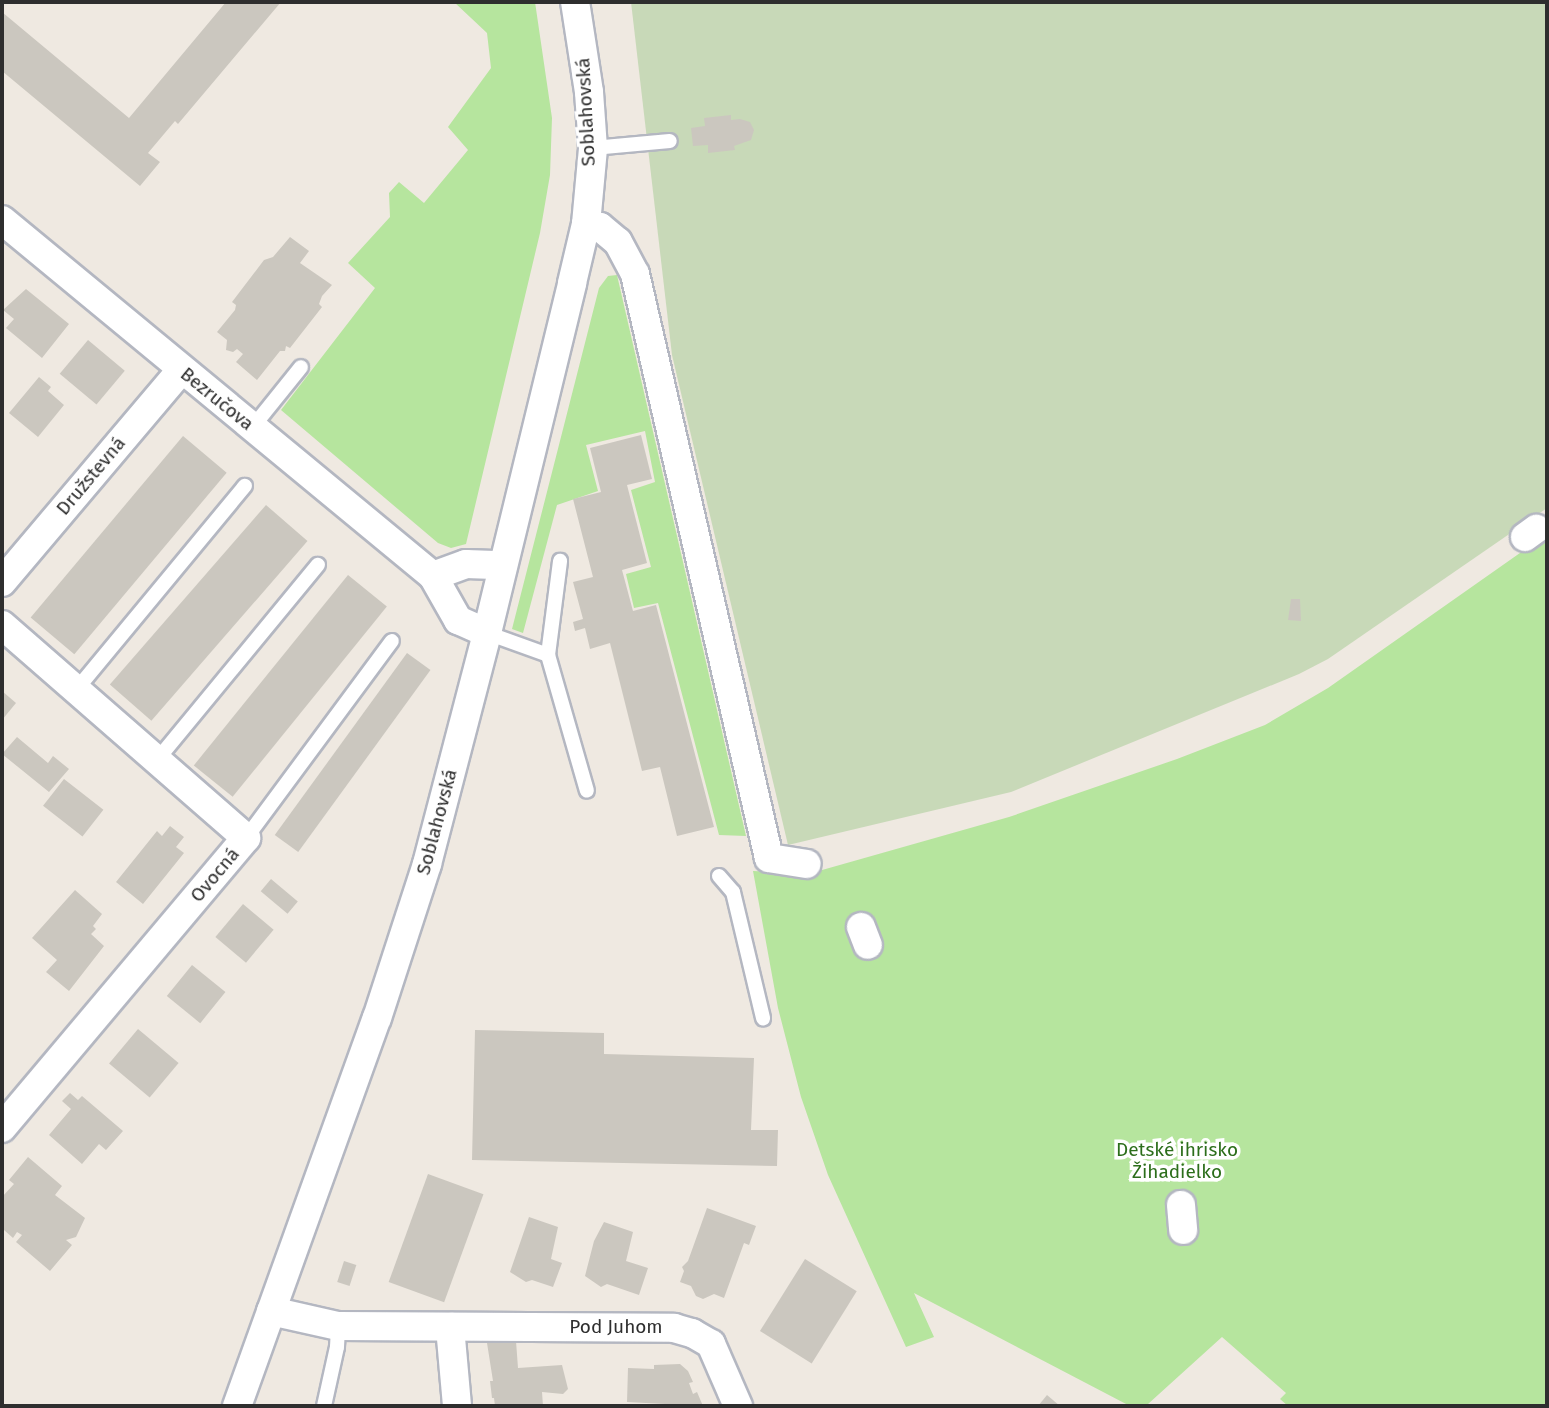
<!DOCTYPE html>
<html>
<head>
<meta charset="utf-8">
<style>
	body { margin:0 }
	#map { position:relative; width:1549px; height:1408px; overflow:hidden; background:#efe9e1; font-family:"Fira Sans",sans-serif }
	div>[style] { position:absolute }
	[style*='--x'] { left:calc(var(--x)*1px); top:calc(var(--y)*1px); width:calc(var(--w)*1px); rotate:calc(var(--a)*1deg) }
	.green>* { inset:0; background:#b6e59e }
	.cemetery>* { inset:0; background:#c8d9b8 }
	.building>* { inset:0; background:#cbc7bf; transform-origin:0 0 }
	.roads { filter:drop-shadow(2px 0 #b4b7c1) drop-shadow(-2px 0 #b4b7c1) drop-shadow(0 2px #b4b7c1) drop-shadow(0 -2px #b4b7c1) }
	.lane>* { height:14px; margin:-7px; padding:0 7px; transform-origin:7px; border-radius:7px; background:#fff }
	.street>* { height:28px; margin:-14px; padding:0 14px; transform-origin:14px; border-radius:14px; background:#fff }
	span { translate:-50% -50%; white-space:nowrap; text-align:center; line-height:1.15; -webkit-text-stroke:7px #fff; paint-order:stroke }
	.street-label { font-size:19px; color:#2e2e2e }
	.park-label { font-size:19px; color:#2c6e1b }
	.frame { position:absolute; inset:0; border:4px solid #2e2e2e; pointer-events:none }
</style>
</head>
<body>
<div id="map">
	<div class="green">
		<i style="clip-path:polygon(454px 2px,535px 2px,552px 118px,550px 175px,540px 233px,466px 544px,451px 548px,438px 543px,281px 410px,375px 288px,348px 263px,390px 217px,389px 193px,399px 182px,424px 203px,468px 150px,448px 127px,491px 68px,487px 33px)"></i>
		<i style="clip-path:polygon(617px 275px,746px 836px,719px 835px,658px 603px,634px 608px,626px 574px,651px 567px,631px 490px,655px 482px,645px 431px,586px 445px,598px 491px,557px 505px,523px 633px,512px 629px,599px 288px,608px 276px)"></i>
		<i style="clip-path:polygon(1540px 539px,1547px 539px,1547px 1406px,1288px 1406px,1280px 1399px,1286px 1393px,1222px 1337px,1148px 1404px,1128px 1405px,914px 1293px,934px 1337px,906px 1347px,828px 1175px,801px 1097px,778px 1008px,753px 871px,808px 874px,1009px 817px,1177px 759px,1265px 725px,1328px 688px)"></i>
	</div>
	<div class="cemetery">
		<i style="clip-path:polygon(631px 2px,1547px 2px,1547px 508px,1328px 659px,1299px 674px,1011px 792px,788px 845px,672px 355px)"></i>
	</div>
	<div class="building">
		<i style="clip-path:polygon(226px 2px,281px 2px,178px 124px,175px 121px,148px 153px,160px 162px,140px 186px,2px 71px,2px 12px,129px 118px)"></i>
		<i style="clip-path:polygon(731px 115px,731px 120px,740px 119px,750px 122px,754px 130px,751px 140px,734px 146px,735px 150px,708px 153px,708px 145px,693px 146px,691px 128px,705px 126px,704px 118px)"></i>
		<i style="clip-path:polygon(290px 237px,309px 251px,300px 263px,332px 285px,322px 296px,319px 304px,322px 307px,290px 348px,286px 346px,285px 351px,280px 351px,257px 380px,236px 362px,243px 354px,237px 349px,233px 352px,226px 350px,227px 340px,217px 332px,235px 310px,236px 305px,232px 302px,264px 260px,273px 257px)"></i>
		<i style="clip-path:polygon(26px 289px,69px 324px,42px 358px,6px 328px,14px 319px,3px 310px)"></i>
		<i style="left:88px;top:340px;width:48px;height:44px;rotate:40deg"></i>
		<i style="clip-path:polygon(39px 377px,51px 387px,48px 391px,64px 405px,38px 437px,9px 413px)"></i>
		<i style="clip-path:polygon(641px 435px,652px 479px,627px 485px,647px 563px,622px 570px,633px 611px,656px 605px,714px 827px,677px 836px,660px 767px,642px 771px,610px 643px,590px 649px,585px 628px,575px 631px,573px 622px,583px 619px,573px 582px,593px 577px,573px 499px,601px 492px,590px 448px)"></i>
		<i style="left:183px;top:436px;width:57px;height:237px;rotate:40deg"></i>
		<i style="left:266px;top:505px;width:55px;height:238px;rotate:41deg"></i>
		<i style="left:348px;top:575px;width:50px;height:245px;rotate:39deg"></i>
		<i style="clip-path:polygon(1291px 599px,1300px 599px,1301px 621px,1288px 620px)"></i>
		<i style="left:407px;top:653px;width:29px;height:225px;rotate:36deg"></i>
		<i style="clip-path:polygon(2px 691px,16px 703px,2px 720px)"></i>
		<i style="clip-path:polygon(17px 737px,48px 763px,53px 756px,69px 769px,49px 792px,2px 754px)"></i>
		<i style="left:64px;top:779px;width:50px;height:34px;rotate:38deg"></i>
		<i style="clip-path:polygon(170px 826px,184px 837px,176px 847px,184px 853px,143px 904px,116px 882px,157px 831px,162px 836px)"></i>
		<i style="left:271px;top:879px;width:35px;height:16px;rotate:40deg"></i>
		<i style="clip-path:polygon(75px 890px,102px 914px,93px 926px,96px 929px,91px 934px,104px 946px,69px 991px,46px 972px,57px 960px,32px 938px)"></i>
		<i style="left:243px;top:904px;width:40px;height:43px;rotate:40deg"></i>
		<i style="left:192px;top:965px;width:43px;height:40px;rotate:39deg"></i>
		<i style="left:138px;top:1029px;width:53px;height:45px;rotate:40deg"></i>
		<i style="clip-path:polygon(475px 1030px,604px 1033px,604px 1054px,754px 1058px,751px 1130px,778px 1130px,777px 1166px,472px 1160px)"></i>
		<i style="clip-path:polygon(70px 1093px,78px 1100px,82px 1096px,123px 1131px,106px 1150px,99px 1144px,82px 1164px,49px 1135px,71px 1109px,62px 1101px)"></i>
		<i style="clip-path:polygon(28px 1157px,62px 1186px,55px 1195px,85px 1218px,76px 1237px,66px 1240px,72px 1245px,50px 1271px,16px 1242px,22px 1235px,17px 1232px,13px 1238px,4px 1230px,2px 1233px,2px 1197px,14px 1184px,9px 1180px)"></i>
		<i style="left:428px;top:1174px;width:59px;height:115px;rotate:20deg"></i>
		<i style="clip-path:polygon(707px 1208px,756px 1226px,749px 1245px,744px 1243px,724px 1298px,714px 1294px,703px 1299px,696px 1296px,691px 1286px,680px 1282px,684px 1271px,682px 1267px,688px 1261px)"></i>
		<i style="clip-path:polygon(529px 1217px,558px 1227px,551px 1259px,562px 1263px,553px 1287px,532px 1280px,526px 1282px,510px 1272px)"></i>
		<i style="clip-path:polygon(604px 1222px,633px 1232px,626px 1261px,648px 1268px,639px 1295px,607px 1284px,601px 1287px,585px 1276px,594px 1241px)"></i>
		<i style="left:805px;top:1259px;width:61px;height:85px;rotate:32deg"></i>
		<i style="left:344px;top:1261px;width:13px;height:22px;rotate:18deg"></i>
		<i style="clip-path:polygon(516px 1341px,518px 1368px,562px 1365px,568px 1389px,563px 1394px,542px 1392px,543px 1406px,495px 1406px,494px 1398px,492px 1398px,490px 1381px,493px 1381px,487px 1343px)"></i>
		<i style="clip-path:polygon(680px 1364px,688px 1371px,693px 1382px,689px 1383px,693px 1394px,697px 1392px,703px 1406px,627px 1402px,628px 1368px,654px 1369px,654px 1365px)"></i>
		<i style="clip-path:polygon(1047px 1395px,1060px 1406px,1038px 1406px)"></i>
	</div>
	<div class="roads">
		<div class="lane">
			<i style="--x:593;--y:148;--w:77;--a:-5.2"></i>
			<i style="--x:252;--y:428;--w:78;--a:-51.2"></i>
			<i style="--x:487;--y:633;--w:65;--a:19.8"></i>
			<i style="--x:548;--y:655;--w:141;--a:74"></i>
			<i style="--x:548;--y:655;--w:95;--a:-82.7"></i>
			<i style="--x:76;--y:690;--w:265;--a:-50.4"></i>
			<i style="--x:157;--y:760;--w:253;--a:-50.5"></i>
			<i style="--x:246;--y:838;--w:245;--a:-53.5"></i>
			<i style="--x:719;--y:876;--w:21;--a:49"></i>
			<i style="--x:733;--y:892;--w:130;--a:76.6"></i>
			<i style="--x:324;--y:1406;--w:60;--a:-77.6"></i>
			<i style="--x:337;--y:1347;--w:21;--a:-87"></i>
		</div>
		<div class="street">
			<i style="--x:2;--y:220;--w:559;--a:39.56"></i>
			<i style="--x:433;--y:576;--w:51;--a:60.4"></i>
			<i style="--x:458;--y:620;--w:32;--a:24"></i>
			<i style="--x:586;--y:224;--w:14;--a:12"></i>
			<i style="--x:600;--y:227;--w:23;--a:40"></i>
			<i style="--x:618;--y:242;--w:36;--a:62"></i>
			<i style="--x:635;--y:274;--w:599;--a:77.08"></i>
			<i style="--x:769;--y:858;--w:38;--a:9"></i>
			<i style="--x:1525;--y:537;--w:14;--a:-36"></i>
			<i style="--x:433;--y:576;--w:35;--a:-20"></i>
			<i style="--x:466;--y:564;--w:36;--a:2"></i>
			<i style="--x:2;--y:582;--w:277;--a:-49.8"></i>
			<i style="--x:2;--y:625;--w:324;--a:41.1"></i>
			<i style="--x:246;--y:838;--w:379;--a:130.1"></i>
			<i style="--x:861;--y:927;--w:19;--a:69"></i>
			<i style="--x:1181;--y:1205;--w:25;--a:85"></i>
			<i style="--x:271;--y:1311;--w:69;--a:12.6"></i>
			<i style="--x:338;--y:1326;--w:336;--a:0.3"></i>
			<i style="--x:674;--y:1328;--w:19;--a:16"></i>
			<i style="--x:692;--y:1333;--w:22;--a:30"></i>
			<i style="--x:711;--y:1344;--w:68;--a:66.5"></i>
			<i style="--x:450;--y:1327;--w:79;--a:84.9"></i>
			<i style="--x:237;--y:1406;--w:412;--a:-70.2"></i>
			<i style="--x:377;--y:1018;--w:162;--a:-72"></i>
			<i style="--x:427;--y:864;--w:239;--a:-75.4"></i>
			<i style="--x:487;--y:633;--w:360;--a:-76.3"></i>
			<i style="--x:572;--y:283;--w:61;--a:-76.7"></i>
			<i style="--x:586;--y:224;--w:76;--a:-84.7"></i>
			<i style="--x:593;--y:148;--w:56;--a:-94.1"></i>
			<i style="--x:589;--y:92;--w:91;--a:-98.8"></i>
		</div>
	</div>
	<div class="street-label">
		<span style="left:586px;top:112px;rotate:-93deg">Soblahovská</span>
		<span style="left:217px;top:399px;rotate:39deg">Bezručova</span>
		<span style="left:91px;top:476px;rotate:-50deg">Družstevná</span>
		<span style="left:437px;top:822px;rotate:-75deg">Soblahovská</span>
		<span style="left:215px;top:875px;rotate:-50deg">Ovocná</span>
		<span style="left:616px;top:1327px">Pod Juhom</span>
	</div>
	<div class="park-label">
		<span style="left:1177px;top:1161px">Detské ihrisko<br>Žihadielko</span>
	</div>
	<div class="frame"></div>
</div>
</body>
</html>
